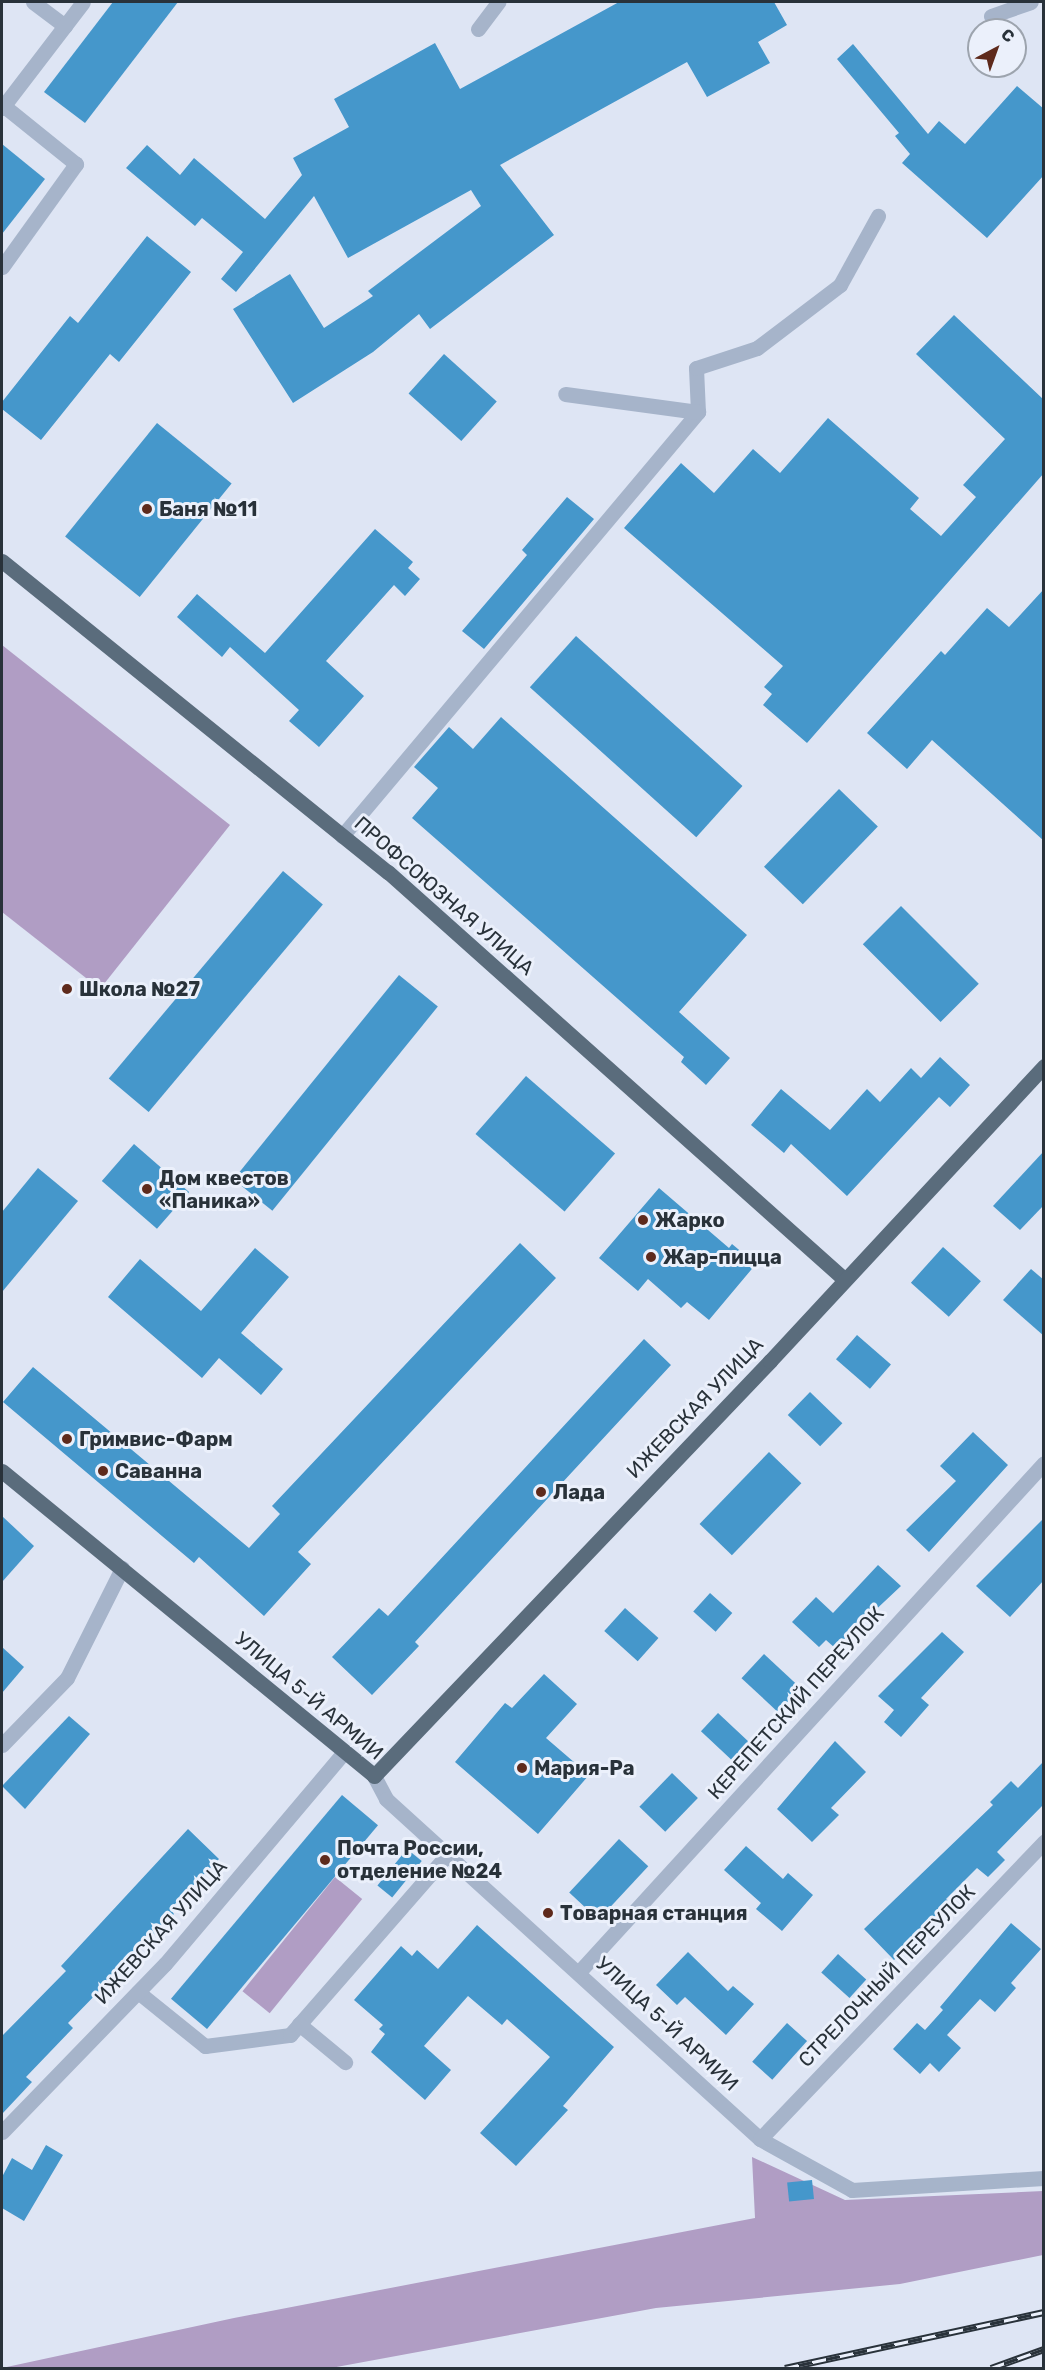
<!DOCTYPE html>
<html>
<head>
<meta charset="utf-8">
<style>
	body { margin:0 }
	#map { position:relative; width:1045px; height:2370px; overflow:hidden; background:#dee5f4; font-family:Rubik,sans-serif }
	div>[style] { position:absolute }
	[style*='--x'] { left:calc(var(--x)*1px); top:calc(var(--y)*1px); width:calc(var(--w)*1px); rotate:calc(var(--a)*1deg) }
	.green>* { inset:0; background:#b09dc4; transform-origin:0 0 }
	.building>* { inset:0; background:#4597cb; transform-origin:0 0 }
	.minor>* { height:15px; margin:-7.5px; padding:0 7.5px; transform-origin:7.5px; border-radius:7.5px; background:#a6b4ca }
	.major>* { height:15px; margin:-7.5px; padding:0 7.5px; transform-origin:7.5px; border-radius:7.5px; background:#5a6c7c }
	.rail>* { height:7px; margin-top:-3.5px; transform-origin:0; background:repeating-linear-gradient(90deg,#ebf0fb 0 14px,#29323a 0 28px); box-sizing:border-box; border-block:2px solid #29323a }
	.dots>* { width:16px; height:16px; translate:-50% -50%; box-sizing:border-box; border:3px solid #ebf0fb; border-radius:50% }
	span { translate:-50% -50%; white-space:nowrap; text-align:center; line-height:1.15; -webkit-text-stroke:6px #ebf0fb; paint-order:stroke }
	.poi-label { font-size:20px; color:#29323a; font-weight:700 }
	.left { translate:0 -50%; text-align:left }
	.street-label { font-size:20px; color:#29323a }
	.frame { position:absolute; inset:0; border:3px solid #29323a; pointer-events:none }
	.north { position:absolute; left:967px; top:18px; width:60px; height:60px; box-sizing:border-box; background:#ebf0fb; border:2px solid #9da4ae; border-radius:50%; rotate:41deg; font-size:16px; font-weight:700; line-height:24px; text-align:center; color:#29323a }
	.north::after { content:''; display:block; margin:auto; width:21px; height:27px; background:#5e2a1c; clip-path:polygon(50% 0,100% 100%,50% 72%,0 100%) }
</style>
</head>
<body>
<div id="map">
	<div class="green">
		<i style="clip-path:polygon(2px 645px,230px 825px,100px 989px,2px 912px)"></i>
		<i style="left:335px;top:1877px;width:35px;height:147px;rotate:39deg"></i>
		<i style="clip-path:polygon(752px 2157px,845px 2200px,1043px 2191px,1043px 2255px,900px 2284px,656px 2308px,331px 2368px,2px 2368px,234px 2318px,755px 2218px)"></i>
	</div>
	<div class="building">
		<i style="clip-path:polygon(113px 2px,178px 2px,85px 123px,44px 92px)"></i>
		<i style="clip-path:polygon(619px 2px,774px 2px,787px 25px,758px 42px,770px 63px,707px 97px,687px 62px,500px 165px,554px 235px,430px 329px,419px 314px,373px 352px,293px 403px,233px 309px,290px 274px,324px 328px,373px 296px,368px 291px,481px 206px,471px 190px,348px 258px,314px 196px,236px 292px,221px 279px,243px 252px,202px 218px,195px 226px,126px 168px,147px 145px,180px 175px,194px 158px,265px 219px,302px 175px,293px 158px,349px 127px,334px 99px,435px 43px,460px 89px)"></i>
		<i style="clip-path:polygon(853px 44px,928px 134px,939px 121px,965px 144px,1017px 86px,1044px 109px,1044px 175px,987px 238px,902px 163px,910px 154px,895px 136px,899px 133px,837px 59px)"></i>
		<i style="clip-path:polygon(2px 144px,45px 179px,2px 234px)"></i>
		<i style="clip-path:polygon(147px 236px,191px 272px,119px 362px,110px 354px,41px 440px,2px 409px,2px 402px,70px 316px,78px 323px)"></i>
		<i style="clip-path:polygon(954px 315px,1044px 400px,1044px 473px,807px 743px,763px 705px,772px 694px,764px 687px,783px 666px,624px 528px,681px 463px,714px 493px,753px 449px,780px 473px,828px 418px,919px 498px,910px 509px,941px 536px,976px 497px,963px 485px,1005px 439px,916px 354px)"></i>
		<i style="left:444px;top:354px;width:71px;height:53px;rotate:42deg"></i>
		<i style="left:157px;top:423px;width:96px;height:146px;rotate:39deg"></i>
		<i style="clip-path:polygon(567px 497px,594px 519px,484px 649px,462px 631px,527px 555px,522px 550px)"></i>
		<i style="clip-path:polygon(375px 529px,413px 562px,408px 568px,420px 579px,405px 596px,394px 585px,326px 661px,364px 696px,319px 747px,289px 721px,299px 710px,230px 647px,222px 657px,177px 617px,197px 594px,265px 653px)"></i>
		<i style="clip-path:polygon(1044px 589px,1044px 841px,932px 740px,907px 769px,867px 733px,941px 651px,945px 655px,987px 608px,1009px 627px)"></i>
		<i style="left:576px;top:636px;width:224px;height:69px;rotate:42deg"></i>
		<i style="clip-path:polygon(501px 717px,747px 935px,679px 1012px,730px 1058px,706px 1085px,681px 1062px,684px 1057px,412px 818px,438px 788px,414px 767px,449px 727px,473px 749px)"></i>
		<i style="left:839px;top:789px;width:54px;height:108px;rotate:44deg"></i>
		<i style="left:283px;top:871px;width:52px;height:271px;rotate:40deg"></i>
		<i style="left:901px;top:906px;width:110px;height:54px;rotate:45deg"></i>
		<i style="left:399px;top:975px;width:50px;height:263px;rotate:39deg"></i>
		<i style="clip-path:polygon(940px 1057px,970px 1085px,950px 1107px,939px 1097px,847px 1196px,791px 1144px,784px 1153px,751px 1125px,781px 1089px,830px 1130px,867px 1089px,880px 1102px,911px 1068px,921px 1078px)"></i>
		<i style="left:526px;top:1076px;width:118px;height:77px;rotate:41deg"></i>
		<i style="left:134px;top:1144px;width:73px;height:49px;rotate:41deg"></i>
		<i style="clip-path:polygon(1044px 1151px,1044px 1205px,1020px 1230px,993px 1206px)"></i>
		<i style="clip-path:polygon(38px 1168px,78px 1201px,2px 1292px,2px 1212px)"></i>
		<i style="clip-path:polygon(659px 1188px,729px 1248px,732px 1244px,756px 1264px,709px 1320px,687px 1302px,681px 1308px,648px 1279px,638px 1291px,599px 1258px)"></i>
		<i style="clip-path:polygon(520px 1243px,556px 1278px,298px 1552px,311px 1564px,264px 1616px,199px 1557px,194px 1563px,3px 1402px,33px 1367px,249px 1548px,280px 1514px,272px 1506px)"></i>
		<i style="left:943px;top:1247px;width:51px;height:48px;rotate:42deg"></i>
		<i style="clip-path:polygon(255px 1248px,289px 1277px,241px 1333px,283px 1369px,261px 1395px,219px 1358px,202px 1378px,108px 1297px,140px 1259px,201px 1311px)"></i>
		<i style="clip-path:polygon(1031px 1269px,1044px 1280px,1044px 1336px,1003px 1300px)"></i>
		<i style="left:857px;top:1335px;width:45px;height:32px;rotate:41deg"></i>
		<i style="clip-path:polygon(644px 1339px,671px 1365px,415px 1642px,419px 1646px,372px 1695px,332px 1657px,379px 1608px,388px 1616px)"></i>
		<i style="left:810px;top:1392px;width:45px;height:32px;rotate:44deg"></i>
		<i style="clip-path:polygon(973px 1432px,1008px 1465px,929px 1552px,906px 1530px,956px 1481px,940px 1466px)"></i>
		<i style="left:769px;top:1452px;width:45px;height:100px;rotate:44deg"></i>
		<i style="clip-path:polygon(2px 1516px,34px 1546px,2px 1582px)"></i>
		<i style="clip-path:polygon(1044px 1518px,1044px 1580px,1010px 1617px,976px 1586px)"></i>
		<i style="clip-path:polygon(878px 1565px,901px 1586px,835px 1648px,826px 1640px,819px 1647px,792px 1622px,816px 1597px,833px 1613px)"></i>
		<i style="left:710px;top:1593px;width:30px;height:25px;rotate:42deg"></i>
		<i style="left:625px;top:1608px;width:45px;height:31px;rotate:42deg"></i>
		<i style="clip-path:polygon(942px 1632px,964px 1652px,921px 1698px,929px 1705px,901px 1737px,884px 1722px,894px 1710px,878px 1696px)"></i>
		<i style="clip-path:polygon(2px 1647px,24px 1667px,2px 1693px)"></i>
		<i style="left:764px;top:1654px;width:50px;height:33px;rotate:43deg"></i>
		<i style="clip-path:polygon(544px 1674px,577px 1704px,546px 1738px,589px 1775px,538px 1834px,455px 1762px,505px 1703px,512px 1708px)"></i>
		<i style="left:718px;top:1713px;width:42px;height:25px;rotate:43deg"></i>
		<i style="clip-path:polygon(69px 1716px,90px 1734px,25px 1809px,2px 1786px)"></i>
		<i style="clip-path:polygon(835px 1741px,866px 1772px,831px 1808px,839px 1815px,812px 1842px,777px 1809px)"></i>
		<i style="clip-path:polygon(1044px 1761px,1044px 1804px,997px 1852px,1005px 1860px,988px 1877px,977px 1868px,946px 1899px,951px 1904px,894px 1960px,864px 1929px,993px 1805px,990px 1802px,1011px 1781px,1018px 1788px)"></i>
		<i style="left:672px;top:1773px;width:36px;height:47px;rotate:44deg"></i>
		<i style="left:342px;top:1795px;width:47px;height:266px;rotate:40deg"></i>
		<i style="clip-path:polygon(188px 1829px,219px 1859px,170px 1909px,174px 1914px,68px 2023px,73px 2028px,26px 2077px,32px 2082px,2px 2114px,2px 2036px,66px 1971px,61px 1966px)"></i>
		<i style="left:619px;top:1839px;width:40px;height:73px;rotate:43deg"></i>
		<i style="clip-path:polygon(746px 1846px,783px 1879px,788px 1873px,813px 1895px,782px 1931px,756px 1909px,761px 1903px,724px 1870px)"></i>
		<i style="left:407px;top:1849px;width:19px;height:47px;rotate:39deg"></i>
		<i style="clip-path:polygon(1011px 1923px,1041px 1949px,1011px 1983px,1016px 1988px,995px 2012px,980px 1999px,947px 2035px,961px 2048px,939px 2072px,930px 2063px,920px 2074px,893px 2049px,917px 2023px,925px 2030px,943px 2010px,940px 2007px)"></i>
		<i style="clip-path:polygon(477px 1925px,614px 2047px,563px 2106px,568px 2110px,516px 2166px,480px 2133px,550px 2057px,507px 2019px,502px 2025px,468px 1996px,424px 2046px,451px 2070px,425px 2100px,371px 2052px,385px 2034px,379px 2029px,383px 2025px,354px 2000px,401px 1946px,412px 1956px,417px 1950px,438px 1969px)"></i>
		<i style="clip-path:polygon(688px 1952px,728px 1991px,733px 1986px,754px 2004px,726px 2035px,685px 1997px,677px 2005px,656px 1985px)"></i>
		<i style="left:838px;top:1954px;width:38px;height:25px;rotate:42deg"></i>
		<i style="left:787px;top:2023px;width:27px;height:52px;rotate:42deg"></i>
		<i style="clip-path:polygon(46px 2145px,63px 2155px,24px 2221px,2px 2208px,2px 2177px,12px 2158px,32px 2170px)"></i>
		<i style="left:812px;top:2180px;width:19px;height:25px;rotate:84deg"></i>
	</div>
	<div class="minor">
		<i style="--x:33;--y:2;--w:40;--a:37"></i>
		<i style="--x:991;--y:16;--w:42;--a:-19.3"></i>
		<i style="--x:478;--y:29;--w:34;--a:-53"></i>
		<i style="--x:2;--y:108;--w:133;--a:-52.6"></i>
		<i style="--x:2;--y:267;--w:127;--a:-54.3"></i>
		<i style="--x:76;--y:164;--w:94;--a:-141.1"></i>
		<i style="--x:698;--y:412;--w:44;--a:-92.6"></i>
		<i style="--x:696;--y:368;--w:64;--a:-18.2"></i>
		<i style="--x:757;--y:348;--w:104;--a:-37.2"></i>
		<i style="--x:840;--y:285;--w:79;--a:-61.2"></i>
		<i style="--x:342;--y:836;--w:554;--a:-49.98"></i>
		<i style="--x:698;--y:412;--w:134;--a:-172.3"></i>
		<i style="--x:2;--y:1745;--w:93;--a:-45.9"></i>
		<i style="--x:67;--y:1678;--w:123;--a:-63.4"></i>
		<i style="--x:374;--y:1776;--w:26;--a:62"></i>
		<i style="--x:386;--y:1799;--w:505;--a:42.27"></i>
		<i style="--x:760;--y:2139;--w:105;--a:29"></i>
		<i style="--x:852;--y:2190;--w:192;--a:-3.6"></i>
		<i style="--x:579;--y:1972;--w:689;--a:-47.59"></i>
		<i style="--x:138;--y:1992;--w:86;--a:38.9"></i>
		<i style="--x:205;--y:2046;--w:86;--a:-7.4"></i>
		<i style="--x:290;--y:2035;--w:240;--a:-48.9"></i>
		<i style="--x:299;--y:2024;--w:60;--a:39.6"></i>
		<i style="--x:2;--y:2132;--w:234;--a:-45.9"></i>
		<i style="--x:165;--y:1964;--w:277;--a:-49.8"></i>
		<i style="--x:760;--y:2139;--w:411;--a:-46.3"></i>
	</div>
	<div class="major">
		<i style="--x:2;--y:561;--w:496;--a:38.9"></i>
		<i style="--x:388;--y:872;--w:611;--a:41.75"></i>
		<i style="--x:2;--y:1471;--w:481;--a:39.3"></i>
		<i style="--x:374;--y:1776;--w:574;--a:-46.34"></i>
		<i style="--x:770;--y:1361;--w:403;--a:-47.1"></i>
	</div>
	<div class="rail">
		<i style="--x:785;--y:2368;--w:265;--a:-12.2"></i>
		<i style="--x:991;--y:2368;--w:56;--a:-19.7"></i>
	</div>
	<div class="dots">
		<i style="left:147px;top:509px;background:#5e2a1c"></i>
		<i style="left:67px;top:989px;background:#5e2a1c"></i>
		<i style="left:147px;top:1189px;background:#5e2a1c"></i>
		<i style="left:643px;top:1220px;background:#5e2a1c"></i>
		<i style="left:651px;top:1257px;background:#5e2a1c"></i>
		<i style="left:67px;top:1439px;background:#5e2a1c"></i>
		<i style="left:103px;top:1471px;background:#5e2a1c"></i>
		<i style="left:541px;top:1492px;background:#5e2a1c"></i>
		<i style="left:522px;top:1768px;background:#5e2a1c"></i>
		<i style="left:325px;top:1860px;background:#5e2a1c"></i>
		<i style="left:548px;top:1913px;background:#5e2a1c"></i>
	</div>
	<div class="poi-label">
		<span class="left" style="left:159px;top:509px">Баня №11</span>
		<span class="left" style="left:79px;top:989px">Школа №27</span>
		<span class="left" style="left:159px;top:1190px">Дом квестов<br>«Паника»</span>
		<span class="left" style="left:655px;top:1220px">Жарко</span>
		<span class="left" style="left:663px;top:1257px">Жар-пицца</span>
		<span class="left" style="left:79px;top:1439px">Гримвис-Фарм</span>
		<span class="left" style="left:115px;top:1471px">Саванна</span>
		<span class="left" style="left:553px;top:1492px">Лада</span>
		<span class="left" style="left:534px;top:1768px">Мария-Ра</span>
		<span class="left" style="left:337px;top:1860px">Почта России,<br>отделение №24</span>
		<span class="left" style="left:560px;top:1913px">Товарная cтанция</span>
	</div>
	<div class="street-label">
		<span style="left:444px;top:896px;rotate:41deg">ПРОФСОЮЗНАЯ УЛИЦА</span>
		<span style="left:695px;top:1408px;rotate:-46deg">ИЖЕВСКАЯ УЛИЦА</span>
		<span style="left:309px;top:1696px;rotate:40deg">УЛИЦА 5-Й АРМИИ</span>
		<span style="left:796px;top:1703px;rotate:-48deg">КЕРЕПЕТСКИЙ ПЕРЕУЛОК</span>
		<span style="left:161px;top:1932px;rotate:-48deg">ИЖЕВСКАЯ УЛИЦА</span>
		<span style="left:887px;top:1976px;rotate:-46deg">СТРЕЛОЧНЫЙ ПЕРЕУЛОК</span>
		<span style="left:667px;top:2024px;rotate:43deg">УЛИЦА 5-Й АРМИИ</span>
	</div>
	<div class="frame"></div>
	<div class="north">С</div>
</div>
</body>
</html>
